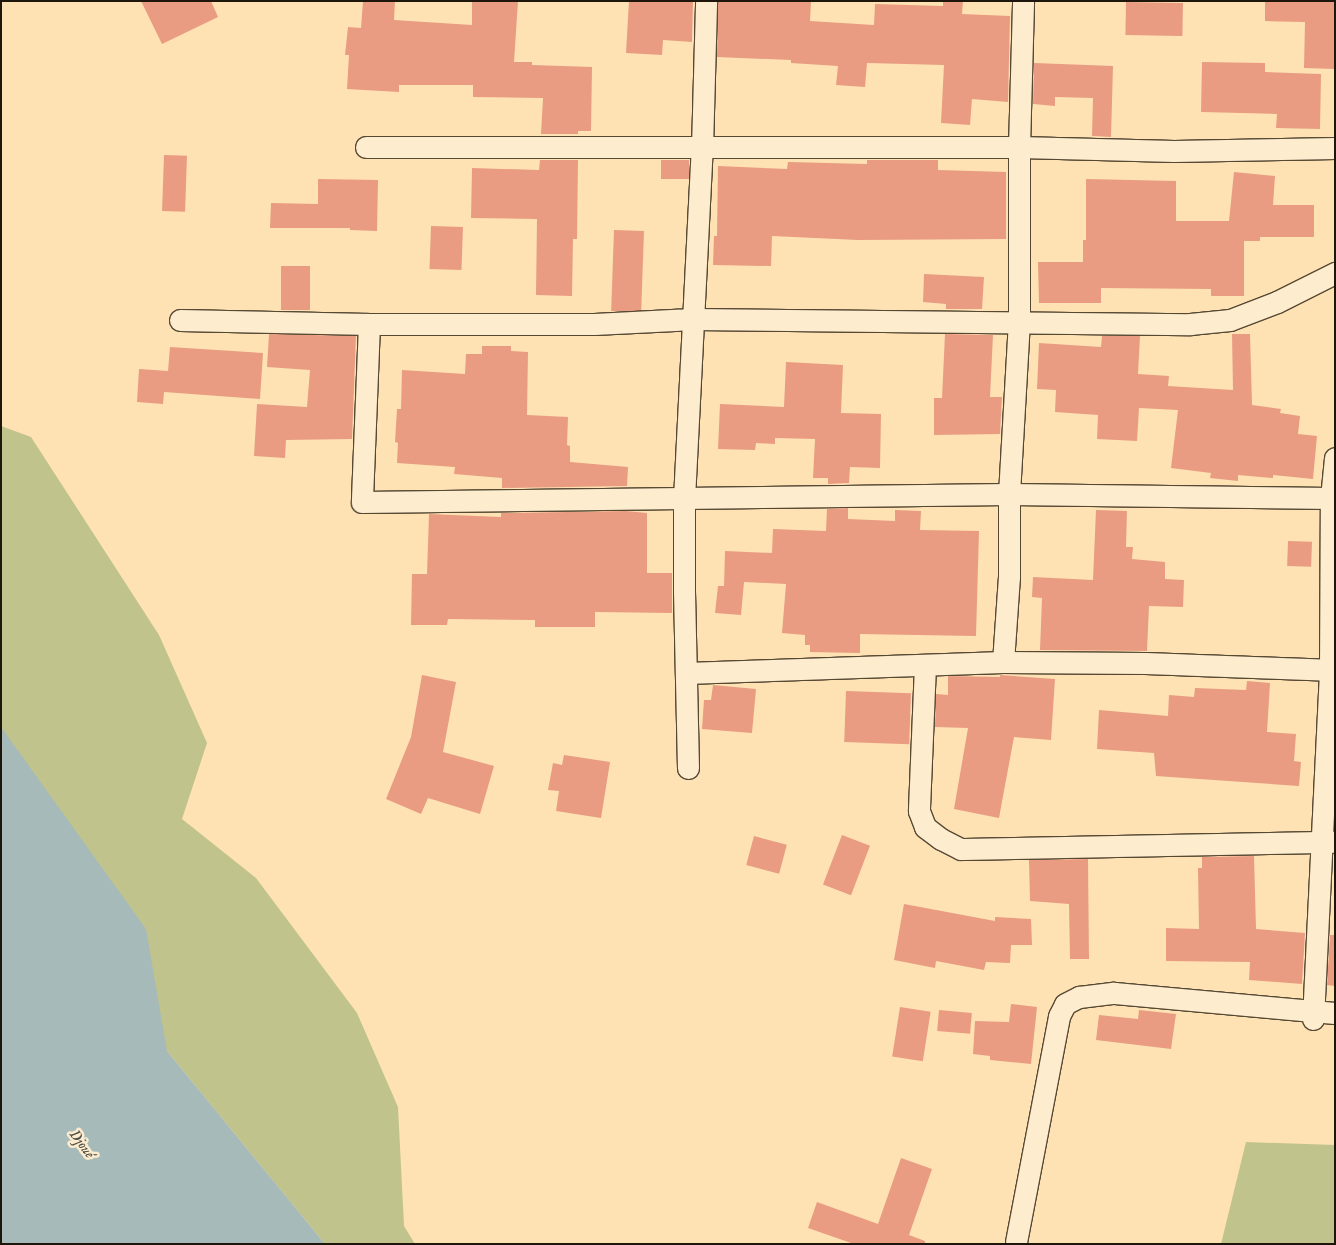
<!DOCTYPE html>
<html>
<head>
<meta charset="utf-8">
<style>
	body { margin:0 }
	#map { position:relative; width:1336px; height:1245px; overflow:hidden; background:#fee2b4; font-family:"IM FELL English",serif }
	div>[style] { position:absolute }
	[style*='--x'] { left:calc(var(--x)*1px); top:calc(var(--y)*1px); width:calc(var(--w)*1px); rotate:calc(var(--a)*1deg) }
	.green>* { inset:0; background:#c0c38c }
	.water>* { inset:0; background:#a6bab9 }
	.building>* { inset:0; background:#e99c81; transform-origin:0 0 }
	.roads { filter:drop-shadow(1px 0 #564934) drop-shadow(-1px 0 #564934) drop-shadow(0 1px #564934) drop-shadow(0 -1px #564934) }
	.street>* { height:21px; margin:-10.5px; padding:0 10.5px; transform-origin:10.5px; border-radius:10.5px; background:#feecce }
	span { translate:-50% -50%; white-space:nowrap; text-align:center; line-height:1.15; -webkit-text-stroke:5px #feecce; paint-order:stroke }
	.water-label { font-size:15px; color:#4e4f47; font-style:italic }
	.frame { position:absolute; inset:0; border:2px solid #1e160a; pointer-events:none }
</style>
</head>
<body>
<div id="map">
	<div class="green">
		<i style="clip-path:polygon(1px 426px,31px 437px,159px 635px,207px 743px,182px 819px,256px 878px,357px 1013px,398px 1107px,404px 1226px,415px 1244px,325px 1244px,167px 1051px,2px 730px)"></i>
		<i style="clip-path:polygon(1246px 1142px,1335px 1145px,1335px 1244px,1221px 1244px)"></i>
	</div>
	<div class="water">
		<i style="clip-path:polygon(1px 727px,146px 929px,167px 1051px,325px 1244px,1px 1244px)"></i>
	</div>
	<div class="building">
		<i style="clip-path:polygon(141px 1px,211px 1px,218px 17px,162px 44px)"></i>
		<i style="clip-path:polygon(363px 1px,395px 1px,394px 20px,472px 25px,472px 1px,518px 1px,514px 62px,532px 62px,532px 65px,592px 67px,591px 131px,578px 131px,578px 134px,541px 134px,543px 98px,473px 97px,473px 85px,399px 85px,399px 92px,347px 89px,349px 55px,345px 55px,348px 27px,361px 28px)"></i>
		<i style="clip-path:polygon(629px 1px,693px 1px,692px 42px,663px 40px,662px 55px,626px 53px)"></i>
		<i style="clip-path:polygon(718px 1px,811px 1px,810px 21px,874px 25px,875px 4px,943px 6px,943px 1px,963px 1px,962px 14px,1010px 16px,1008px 102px,972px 99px,970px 125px,941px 123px,944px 65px,867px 63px,865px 87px,836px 85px,838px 66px,791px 63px,791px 60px,717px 57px)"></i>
		<i style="clip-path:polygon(1265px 1px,1335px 1px,1335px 69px,1304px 68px,1305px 22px,1265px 21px)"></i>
		<i style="left:1126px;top:2px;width:57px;height:33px;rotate:1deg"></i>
		<i style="clip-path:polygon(1202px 62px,1265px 63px,1265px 72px,1321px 74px,1320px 129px,1276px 128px,1277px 114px,1201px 112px)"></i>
		<i style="clip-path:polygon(1034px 63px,1113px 66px,1111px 137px,1092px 136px,1093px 98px,1055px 97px,1055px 106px,1033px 104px)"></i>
		<i style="left:164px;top:155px;width:23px;height:56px;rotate:2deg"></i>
		<i style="clip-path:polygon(540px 160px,578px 160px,577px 239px,573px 239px,572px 296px,536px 295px,537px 219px,471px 218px,472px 168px,539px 170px)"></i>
		<i style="left:661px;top:160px;width:28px;height:19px"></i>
		<i style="clip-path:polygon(867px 160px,938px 160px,938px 170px,1006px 172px,1006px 239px,858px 240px,772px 236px,771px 266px,713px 265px,714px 236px,717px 236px,718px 166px,787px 169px,788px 162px,867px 164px)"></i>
		<i style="clip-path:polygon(1234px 172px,1275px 176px,1273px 205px,1314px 205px,1314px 237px,1260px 237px,1260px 241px,1244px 241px,1244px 296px,1211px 296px,1211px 289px,1101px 288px,1101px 303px,1039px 303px,1038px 262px,1083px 262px,1083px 240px,1086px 240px,1086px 179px,1176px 181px,1176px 221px,1229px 221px)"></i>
		<i style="clip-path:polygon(318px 179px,378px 180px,377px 231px,350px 230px,350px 228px,270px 228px,271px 203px,318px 204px)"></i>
		<i style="left:431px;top:226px;width:32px;height:43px;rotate:2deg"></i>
		<i style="left:614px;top:230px;width:30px;height:81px;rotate:2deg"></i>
		<i style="left:281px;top:266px;width:29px;height:44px"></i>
		<i style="clip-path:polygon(924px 274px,984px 277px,982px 309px,946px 309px,946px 304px,923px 302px)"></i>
		<i style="clip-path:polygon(269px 334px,356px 336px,352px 439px,286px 440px,285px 458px,254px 456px,257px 404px,307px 407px,310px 370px,267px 367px)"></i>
		<i style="clip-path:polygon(945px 334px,993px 335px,990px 397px,1002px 397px,1000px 434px,934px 435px,934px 398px,942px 398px)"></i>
		<i style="clip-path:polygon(1232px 334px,1250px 334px,1252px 405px,1281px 409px,1280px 413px,1300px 416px,1298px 434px,1317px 436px,1313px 479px,1273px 475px,1273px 478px,1238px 475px,1238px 481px,1210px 478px,1211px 473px,1171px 468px,1178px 410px,1139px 408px,1137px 441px,1097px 439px,1098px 415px,1055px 412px,1056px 390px,1037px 389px,1039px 343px,1101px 347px,1102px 336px,1140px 336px,1138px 374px,1169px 376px,1168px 386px,1233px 390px)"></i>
		<i style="clip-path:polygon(482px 346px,511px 346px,511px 351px,528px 352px,527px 415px,568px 417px,567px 445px,570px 446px,570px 462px,628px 467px,627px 486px,502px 488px,502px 478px,454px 474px,455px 467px,397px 463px,398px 443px,395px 442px,397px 409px,401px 409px,402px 370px,465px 374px,466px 354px,482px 354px)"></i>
		<i style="clip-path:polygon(170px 347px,263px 353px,260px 399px,164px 392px,163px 404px,137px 402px,139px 369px,168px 371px)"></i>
		<i style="clip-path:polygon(786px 362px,843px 365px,841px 413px,881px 414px,880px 468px,850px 467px,849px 483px,828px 484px,828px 478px,813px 478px,815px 439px,775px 438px,775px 444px,756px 443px,755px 450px,718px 449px,720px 404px,784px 407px)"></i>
		<i style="clip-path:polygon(848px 508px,848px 519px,895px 521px,895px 510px,921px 511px,920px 530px,979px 531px,976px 636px,860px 634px,860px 653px,810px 652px,810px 645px,805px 645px,805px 635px,782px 633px,786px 584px,744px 582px,741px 615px,715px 613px,718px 586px,724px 586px,725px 551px,772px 553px,773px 529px,826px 531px,827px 509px)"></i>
		<i style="clip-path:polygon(1096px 510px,1127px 511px,1126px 547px,1133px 547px,1132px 559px,1165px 562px,1165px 579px,1184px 580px,1183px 607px,1149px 606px,1147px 651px,1040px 650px,1042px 598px,1032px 597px,1033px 577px,1093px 580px)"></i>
		<i style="clip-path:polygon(626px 511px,647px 513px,647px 573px,672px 573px,672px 613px,595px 612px,595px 627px,535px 627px,535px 620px,448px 619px,447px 625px,411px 625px,412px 574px,427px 574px,429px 514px,501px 517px,501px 513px)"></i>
		<i style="left:1288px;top:541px;width:24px;height:25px;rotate:2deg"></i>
		<i style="clip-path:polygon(422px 675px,456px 682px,443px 752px,494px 766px,480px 814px,428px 798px,421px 814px,386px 799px,411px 737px)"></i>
		<i style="clip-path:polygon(1000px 675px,1055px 679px,1051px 740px,1014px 737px,999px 818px,954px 809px,968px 728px,935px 727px,936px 694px,948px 695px,948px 676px,1000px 677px)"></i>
		<i style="clip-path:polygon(1247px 681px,1270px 683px,1267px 732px,1296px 734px,1294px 761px,1301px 762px,1299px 786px,1156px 776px,1154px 753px,1097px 749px,1099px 710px,1168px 716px,1169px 695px,1194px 697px,1195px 688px,1246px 690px)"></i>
		<i style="clip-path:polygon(713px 685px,756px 689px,752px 733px,702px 729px,704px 700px,711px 700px)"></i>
		<i style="left:846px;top:691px;width:65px;height:51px;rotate:2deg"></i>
		<i style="clip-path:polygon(564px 755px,610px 762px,601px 818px,556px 811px,559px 791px,548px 790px,553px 763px,562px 765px)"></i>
		<i style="left:842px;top:835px;width:30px;height:53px;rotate:21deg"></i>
		<i style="left:754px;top:836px;width:34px;height:30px;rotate:15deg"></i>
		<i style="clip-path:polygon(1254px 856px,1256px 929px,1305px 933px,1302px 984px,1249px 980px,1250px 962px,1166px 961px,1166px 928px,1199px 929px,1198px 868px,1202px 868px,1202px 857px)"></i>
		<i style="clip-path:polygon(1088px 859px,1089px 959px,1070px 959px,1069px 904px,1030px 901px,1029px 860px)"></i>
		<i style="clip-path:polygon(904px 904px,995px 921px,995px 917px,1031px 919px,1032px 945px,1011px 945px,1010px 963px,986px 962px,984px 970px,936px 961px,935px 968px,894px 960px)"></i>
		<i style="clip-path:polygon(1330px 935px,1335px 935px,1335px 986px,1327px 985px)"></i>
		<i style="clip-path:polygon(1011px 1004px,1037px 1007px,1031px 1064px,990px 1060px,990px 1056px,973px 1054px,975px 1021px,1009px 1022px)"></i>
		<i style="left:900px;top:1007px;width:31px;height:50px;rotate:9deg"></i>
		<i style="left:939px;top:1010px;width:33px;height:21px;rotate:5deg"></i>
		<i style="clip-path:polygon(1139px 1010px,1176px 1014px,1171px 1049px,1096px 1040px,1099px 1015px,1138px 1019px)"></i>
		<i style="clip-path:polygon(901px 1158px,932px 1169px,909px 1235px,925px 1241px,925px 1244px,854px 1244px,808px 1228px,817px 1202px,878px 1224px)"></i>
	</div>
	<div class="roads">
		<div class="street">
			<i style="--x:366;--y:147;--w:653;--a:0"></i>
			<i style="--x:1019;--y:147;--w:155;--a:1.5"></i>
			<i style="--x:1174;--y:151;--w:161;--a:-1.1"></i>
			<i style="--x:180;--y:320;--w:189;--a:1.2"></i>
			<i style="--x:369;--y:324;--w:225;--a:0"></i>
			<i style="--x:594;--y:324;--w:99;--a:-2.9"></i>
			<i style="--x:693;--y:319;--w:497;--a:0.6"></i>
			<i style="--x:1190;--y:324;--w:40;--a:-5.7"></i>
			<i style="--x:1230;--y:320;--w:50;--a:-21"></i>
			<i style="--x:1277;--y:302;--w:65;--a:-26.6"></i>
			<i style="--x:369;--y:324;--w:178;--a:92.3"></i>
			<i style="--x:362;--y:502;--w:647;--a:-0.71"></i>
			<i style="--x:1009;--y:494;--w:322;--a:0.7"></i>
			<i style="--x:1003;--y:662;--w:85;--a:-86"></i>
			<i style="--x:1009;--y:577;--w:83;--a:-90"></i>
			<i style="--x:1009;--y:494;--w:172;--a:-86.7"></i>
			<i style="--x:1019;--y:322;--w:175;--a:-90"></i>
			<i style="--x:1019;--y:147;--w:146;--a:-88.4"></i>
			<i style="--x:925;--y:665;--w:146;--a:92.4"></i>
			<i style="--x:919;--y:811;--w:17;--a:69"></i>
			<i style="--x:925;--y:827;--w:20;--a:37"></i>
			<i style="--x:941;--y:839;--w:22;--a:27"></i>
			<i style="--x:961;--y:849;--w:374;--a:-1.1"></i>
			<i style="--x:686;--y:673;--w:317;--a:-2"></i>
			<i style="--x:1003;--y:662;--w:142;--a:0.4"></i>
			<i style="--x:1145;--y:663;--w:190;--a:2.1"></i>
			<i style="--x:688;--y:768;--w:177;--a:-91.3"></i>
			<i style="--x:684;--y:591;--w:92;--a:-90"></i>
			<i style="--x:684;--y:499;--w:351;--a:-87.1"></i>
			<i style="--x:702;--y:148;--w:147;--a:-88.4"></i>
			<i style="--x:1313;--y:1019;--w:349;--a:-87.2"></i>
			<i style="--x:1330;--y:670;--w:172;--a:-89.7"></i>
			<i style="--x:1331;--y:498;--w:40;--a:-84.3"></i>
			<i style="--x:1016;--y:1242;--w:230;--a:-79.2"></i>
			<i style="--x:1059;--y:1016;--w:13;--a:-63"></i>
			<i style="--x:1065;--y:1004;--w:16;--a:-27"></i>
			<i style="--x:1079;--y:997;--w:35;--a:-7"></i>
			<i style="--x:1114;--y:993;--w:222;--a:5.2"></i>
		</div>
	</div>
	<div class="water-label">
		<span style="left:82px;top:1144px;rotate:53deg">Djoué</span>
	</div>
	<div class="frame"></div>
</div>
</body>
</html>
